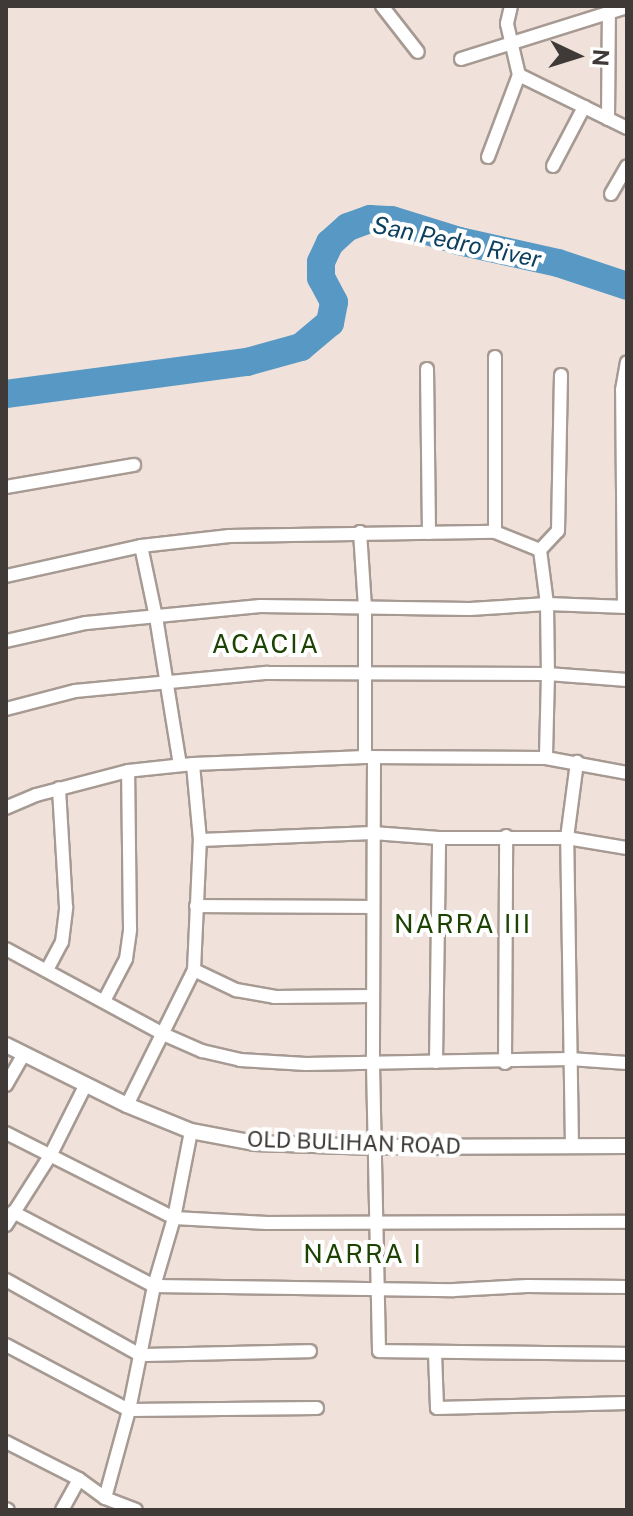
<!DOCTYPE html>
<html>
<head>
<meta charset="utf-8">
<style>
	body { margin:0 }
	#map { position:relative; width:633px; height:1516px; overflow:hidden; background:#f0e2db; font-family:"Public Sans",sans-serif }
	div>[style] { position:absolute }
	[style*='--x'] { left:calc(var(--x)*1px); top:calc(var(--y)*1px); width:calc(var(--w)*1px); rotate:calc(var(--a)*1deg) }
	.river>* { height:28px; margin:-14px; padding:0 14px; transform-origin:14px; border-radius:14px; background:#5898c4 }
	.roads { filter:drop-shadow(2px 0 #a69a93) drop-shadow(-2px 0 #a69a93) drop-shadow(0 2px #a69a93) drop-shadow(0 -2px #a69a93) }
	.minor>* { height:12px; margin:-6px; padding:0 6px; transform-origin:6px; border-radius:6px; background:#fff }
	.tertiary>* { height:14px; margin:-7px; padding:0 7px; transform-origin:7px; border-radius:7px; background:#fff }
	span { translate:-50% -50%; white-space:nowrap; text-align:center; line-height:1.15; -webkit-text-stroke:8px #fff; paint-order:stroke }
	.street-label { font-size:22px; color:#3f3a37 }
	.water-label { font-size:24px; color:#0c405e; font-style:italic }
	.quarter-label { font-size:26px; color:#1c4302; letter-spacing:2px }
	.frame { position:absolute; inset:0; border:8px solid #3f3a37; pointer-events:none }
	.north { position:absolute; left:537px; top:16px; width:80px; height:80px; -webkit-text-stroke:6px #fff; paint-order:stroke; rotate:94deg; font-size:22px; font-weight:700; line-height:32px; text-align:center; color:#3f3a37 }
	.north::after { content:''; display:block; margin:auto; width:28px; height:36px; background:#3f3a37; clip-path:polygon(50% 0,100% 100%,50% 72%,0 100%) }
</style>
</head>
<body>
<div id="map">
	<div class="river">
		<i style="--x:6;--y:394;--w:243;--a:-7.6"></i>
		<i style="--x:247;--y:362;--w:56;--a:-15.5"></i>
		<i style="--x:301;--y:347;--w:38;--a:-40"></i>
		<i style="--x:330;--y:323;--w:21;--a:-79"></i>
		<i style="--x:334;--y:302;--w:27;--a:-118"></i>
		<i style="--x:321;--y:278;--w:16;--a:-90"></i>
		<i style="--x:321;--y:262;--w:21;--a:-65"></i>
		<i style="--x:330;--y:243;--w:24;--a:-42"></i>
		<i style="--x:348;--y:227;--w:23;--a:-20"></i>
		<i style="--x:370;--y:219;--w:22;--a:3"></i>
		<i style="--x:392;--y:220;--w:70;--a:17.4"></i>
		<i style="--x:459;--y:241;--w:101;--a:12.5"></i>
		<i style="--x:558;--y:263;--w:73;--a:18.4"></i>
	</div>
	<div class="roads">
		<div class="minor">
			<i style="--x:382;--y:6;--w:58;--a:52"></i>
			<i style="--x:511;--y:6;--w:18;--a:103"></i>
			<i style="--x:507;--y:24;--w:52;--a:76.8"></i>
			<i style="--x:519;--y:75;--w:120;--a:26.1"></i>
			<i style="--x:461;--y:59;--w:174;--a:-17.4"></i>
			<i style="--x:608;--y:119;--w:107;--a:-89.5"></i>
			<i style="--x:488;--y:157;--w:88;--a:-69.3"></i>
			<i style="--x:553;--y:166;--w:67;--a:-62.3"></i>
			<i style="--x:611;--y:194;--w:32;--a:-60"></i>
			<i style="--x:495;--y:357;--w:175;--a:90"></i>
			<i style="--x:427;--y:369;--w:164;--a:89.3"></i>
			<i style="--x:6;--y:487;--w:130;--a:-9.8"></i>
			<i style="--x:360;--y:532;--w:76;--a:86.2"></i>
			<i style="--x:365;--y:608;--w:149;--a:90"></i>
			<i style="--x:141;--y:546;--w:73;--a:78.1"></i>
			<i style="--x:156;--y:617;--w:150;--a:80.8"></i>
			<i style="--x:540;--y:550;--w:26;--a:-47"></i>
			<i style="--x:558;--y:531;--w:156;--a:-88.9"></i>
			<i style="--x:6;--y:576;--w:138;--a:-12.5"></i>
			<i style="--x:141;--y:546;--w:89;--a:-6.5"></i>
			<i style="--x:229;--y:536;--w:266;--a:-0.9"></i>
			<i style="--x:495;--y:532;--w:48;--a:21.8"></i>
			<i style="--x:540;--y:550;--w:54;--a:82.6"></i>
			<i style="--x:547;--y:604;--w:70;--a:89.2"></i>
			<i style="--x:548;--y:674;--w:84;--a:91.4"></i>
			<i style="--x:546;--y:758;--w:181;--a:-179.7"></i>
			<i style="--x:365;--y:757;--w:172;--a:177.7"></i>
			<i style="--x:193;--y:764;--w:65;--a:173.9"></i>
			<i style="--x:128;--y:771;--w:95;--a:165.4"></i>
			<i style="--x:36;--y:795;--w:33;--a:157"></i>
			<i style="--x:624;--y:607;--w:217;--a:-90.5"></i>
			<i style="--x:622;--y:390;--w:28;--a:-80"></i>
			<i style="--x:6;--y:641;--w:82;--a:-12.7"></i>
			<i style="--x:86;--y:623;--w:175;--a:-5.6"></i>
			<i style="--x:260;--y:606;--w:210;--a:0.8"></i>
			<i style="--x:470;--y:609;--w:77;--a:-3.7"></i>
			<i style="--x:547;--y:604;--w:80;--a:2.1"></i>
			<i style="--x:6;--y:709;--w:71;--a:-14.6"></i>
			<i style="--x:75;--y:691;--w:193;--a:-5.4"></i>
			<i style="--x:267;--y:673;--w:281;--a:0.2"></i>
			<i style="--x:548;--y:674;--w:79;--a:4.3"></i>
			<i style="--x:374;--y:757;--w:307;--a:90.2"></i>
			<i style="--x:373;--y:1064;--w:287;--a:88.8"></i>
			<i style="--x:379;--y:1351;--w:248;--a:0.7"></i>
			<i style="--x:546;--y:758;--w:82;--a:10.5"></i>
			<i style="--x:200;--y:840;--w:173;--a:-2.3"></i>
			<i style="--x:373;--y:833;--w:66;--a:4.3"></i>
			<i style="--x:439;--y:838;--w:128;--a:0"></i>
			<i style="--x:567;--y:838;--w:61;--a:9.5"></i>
			<i style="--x:196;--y:906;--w:177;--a:0.3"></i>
			<i style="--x:6;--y:949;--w:179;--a:28.4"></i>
			<i style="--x:163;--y:1034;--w:43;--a:23.6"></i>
			<i style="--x:202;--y:1051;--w:39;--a:13"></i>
			<i style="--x:240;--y:1060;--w:66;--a:3.5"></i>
			<i style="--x:306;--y:1064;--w:264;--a:-1.1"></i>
			<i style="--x:570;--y:1059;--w:57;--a:4"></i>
			<i style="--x:47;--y:970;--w:32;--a:-62"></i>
			<i style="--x:62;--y:942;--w:35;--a:-83"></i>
			<i style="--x:66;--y:907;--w:119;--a:-93.4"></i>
			<i style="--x:194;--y:970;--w:47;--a:25.5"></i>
			<i style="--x:236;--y:990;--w:39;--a:10"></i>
			<i style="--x:274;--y:997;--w:99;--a:-0.6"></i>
			<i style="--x:104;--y:1001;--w:47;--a:-62.4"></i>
			<i style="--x:126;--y:959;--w:30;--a:-82"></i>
			<i style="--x:130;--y:929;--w:158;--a:-90.7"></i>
			<i style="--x:436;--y:1062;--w:224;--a:-89.2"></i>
			<i style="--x:505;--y:1063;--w:227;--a:-89.7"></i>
			<i style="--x:6;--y:1085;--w:34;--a:-60"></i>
			<i style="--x:127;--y:1105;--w:151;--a:-63.6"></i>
			<i style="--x:194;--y:970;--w:130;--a:-87.4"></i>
			<i style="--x:200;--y:840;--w:76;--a:-95.3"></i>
			<i style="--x:6;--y:1133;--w:188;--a:26.8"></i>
			<i style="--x:174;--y:1218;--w:93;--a:3.1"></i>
			<i style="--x:267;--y:1223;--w:360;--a:-0.2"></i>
			<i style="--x:572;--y:1146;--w:308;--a:-90.9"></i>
			<i style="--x:567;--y:838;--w:77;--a:-82.5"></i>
			<i style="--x:13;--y:1212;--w:159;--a:27.7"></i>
			<i style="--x:154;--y:1286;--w:300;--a:0.8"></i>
			<i style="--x:454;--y:1290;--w:73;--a:-3.1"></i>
			<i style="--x:527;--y:1286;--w:100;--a:0.6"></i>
			<i style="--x:6;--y:1225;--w:82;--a:-57.5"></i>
			<i style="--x:50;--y:1156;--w:80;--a:-63.4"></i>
			<i style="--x:6;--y:1280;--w:154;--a:29.2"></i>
			<i style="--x:140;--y:1355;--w:170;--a:-1.3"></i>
			<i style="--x:6;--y:1345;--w:139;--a:27.9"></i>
			<i style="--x:129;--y:1410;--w:188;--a:-0.6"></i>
			<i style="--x:435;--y:1353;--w:55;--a:87.9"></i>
			<i style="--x:437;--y:1408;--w:190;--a:-1.5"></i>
			<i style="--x:6;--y:1442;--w:82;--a:26.9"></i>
			<i style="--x:79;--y:1479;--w:32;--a:36"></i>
			<i style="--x:105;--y:1498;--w:33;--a:21"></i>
			<i style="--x:105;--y:1498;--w:91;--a:-74.7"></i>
			<i style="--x:129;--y:1410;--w:126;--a:-78.6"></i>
			<i style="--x:154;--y:1286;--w:71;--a:-73.6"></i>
			<i style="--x:174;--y:1218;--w:89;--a:-78.9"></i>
			<i style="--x:6;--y:1509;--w:2;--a:27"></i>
			<i style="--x:62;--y:1510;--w:35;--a:-61"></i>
		</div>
		<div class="tertiary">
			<i style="--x:6;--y:1045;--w:135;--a:26.4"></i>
			<i style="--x:127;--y:1105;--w:69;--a:22.1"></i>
			<i style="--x:191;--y:1131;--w:64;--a:10.8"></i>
			<i style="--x:254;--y:1143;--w:120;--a:1.9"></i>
			<i style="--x:374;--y:1147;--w:253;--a:-0.2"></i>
		</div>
	</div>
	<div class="street-label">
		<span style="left:354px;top:1143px;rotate:2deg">OLD BULIHAN ROAD</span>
	</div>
	<div class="water-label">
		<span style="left:457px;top:242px;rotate:12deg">San Pedro River</span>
	</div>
	<div class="quarter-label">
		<span style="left:266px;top:644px">ACACIA</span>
		<span style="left:463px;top:924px">NARRA III</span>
		<span style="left:363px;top:1254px">NARRA I</span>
	</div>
	<div class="frame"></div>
	<div class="north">N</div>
</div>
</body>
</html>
